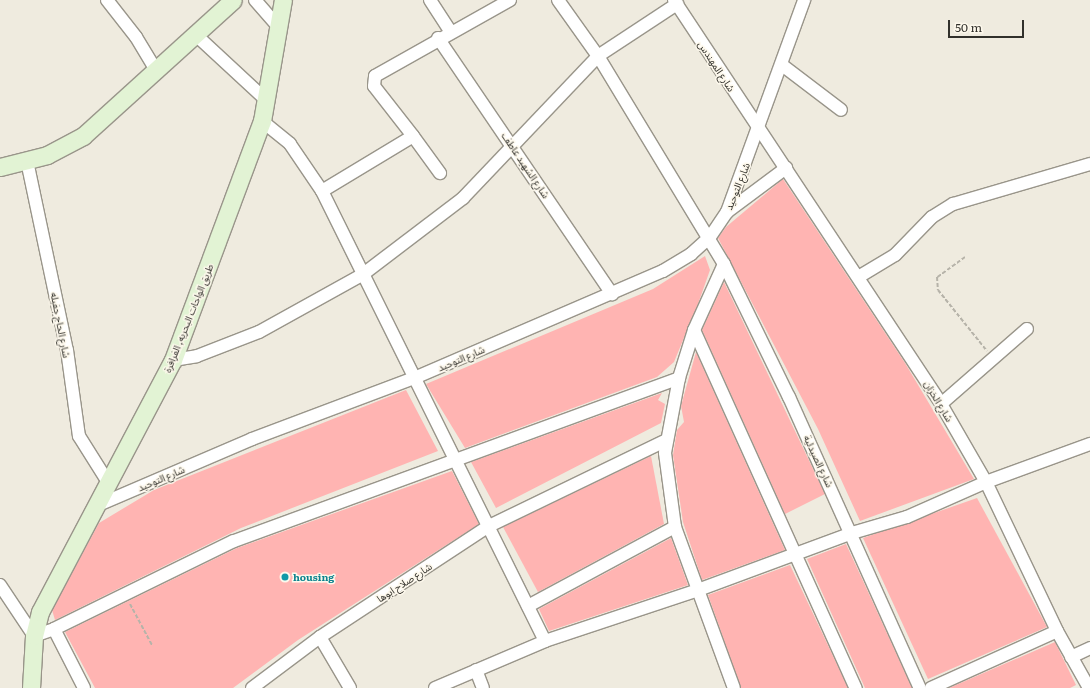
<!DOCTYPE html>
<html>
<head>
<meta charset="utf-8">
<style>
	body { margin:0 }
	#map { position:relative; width:1090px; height:688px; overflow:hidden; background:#efebdf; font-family:Literata,"Noto Sans Arabic",serif }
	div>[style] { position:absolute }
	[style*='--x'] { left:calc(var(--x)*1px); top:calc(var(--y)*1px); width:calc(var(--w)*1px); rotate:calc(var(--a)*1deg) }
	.building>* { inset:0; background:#ffb4b2 }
	.path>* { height:2px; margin-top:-1px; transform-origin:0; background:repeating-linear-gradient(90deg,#b6b3a9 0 4px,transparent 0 6px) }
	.roads { filter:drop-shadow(1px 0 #99958a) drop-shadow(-1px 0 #99958a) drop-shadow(0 1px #99958a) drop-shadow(0 -1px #99958a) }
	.street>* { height:12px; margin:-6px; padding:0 6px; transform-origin:6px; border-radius:6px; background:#fff }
	.secondary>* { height:17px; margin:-8.5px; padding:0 8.5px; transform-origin:8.5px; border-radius:8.5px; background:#e2f3d4 }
	.dots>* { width:11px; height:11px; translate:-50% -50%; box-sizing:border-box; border:2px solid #fdf8ec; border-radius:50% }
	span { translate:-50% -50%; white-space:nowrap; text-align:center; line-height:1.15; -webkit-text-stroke:3px #fdf8ec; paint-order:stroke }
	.street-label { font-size:10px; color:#31302b }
	.culture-label { font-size:10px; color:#0d838f; font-weight:700 }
	.left { translate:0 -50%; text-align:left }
	.scale { position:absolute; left:948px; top:20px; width:76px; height:18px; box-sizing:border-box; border:2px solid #31302b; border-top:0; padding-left:5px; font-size:12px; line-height:14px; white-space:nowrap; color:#31302b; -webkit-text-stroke:3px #fdf8ec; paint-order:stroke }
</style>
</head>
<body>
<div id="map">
	<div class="building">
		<i style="clip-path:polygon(783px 179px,905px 363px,974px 479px,860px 521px,818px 429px,718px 238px,726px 227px)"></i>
		<i style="clip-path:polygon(705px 256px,710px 270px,698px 304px,674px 362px,657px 377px,465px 448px,426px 384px,653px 289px)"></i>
		<i style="clip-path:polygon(724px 282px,825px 494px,785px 514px,702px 330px)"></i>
		<i style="clip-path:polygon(696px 352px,785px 550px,702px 580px,683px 522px,673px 455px,677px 430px,684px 422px,681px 406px)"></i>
		<i style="clip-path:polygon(406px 390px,438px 451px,241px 528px,55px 620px,52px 610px,99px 523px,154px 490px)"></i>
		<i style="clip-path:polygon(662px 393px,658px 400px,665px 404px,661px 423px,496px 508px,471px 462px)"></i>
		<i style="clip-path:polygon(651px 456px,664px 524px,538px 592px,503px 527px)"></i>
		<i style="clip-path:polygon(452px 471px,479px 524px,298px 640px,233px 688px,95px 688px,65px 632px,237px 548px)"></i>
		<i style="clip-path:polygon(977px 498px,1047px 627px,928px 679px,863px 538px)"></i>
		<i style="clip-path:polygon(671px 538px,688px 585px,549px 631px,539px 609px)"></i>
		<i style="clip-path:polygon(846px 544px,864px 583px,912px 688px,865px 688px,807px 559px)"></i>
		<i style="clip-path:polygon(790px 565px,826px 641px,848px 688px,741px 688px,708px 595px)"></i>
		<i style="clip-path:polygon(1055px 642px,1076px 685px,1070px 688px,949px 688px)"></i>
	</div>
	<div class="path">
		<i style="--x:965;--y:257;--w:34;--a:144"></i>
		<i style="--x:937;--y:277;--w:13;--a:86"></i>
		<i style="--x:938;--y:290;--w:78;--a:51.2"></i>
		<i style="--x:130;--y:604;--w:47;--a:61.8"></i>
	</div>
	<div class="roads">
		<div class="street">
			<i style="--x:107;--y:0;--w:47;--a:51.9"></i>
			<i style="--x:136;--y:37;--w:37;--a:59"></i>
			<i style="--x:255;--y:0;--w:35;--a:49"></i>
			<i style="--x:430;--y:0;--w:38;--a:57"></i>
			<i style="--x:558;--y:0;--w:69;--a:54.5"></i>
			<i style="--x:598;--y:56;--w:243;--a:58.8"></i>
			<i style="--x:724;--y:264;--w:148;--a:64"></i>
			<i style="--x:789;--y:397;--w:319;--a:65.8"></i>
			<i style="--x:674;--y:0;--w:484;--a:56.5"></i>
			<i style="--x:941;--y:404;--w:90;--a:60"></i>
			<i style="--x:986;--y:482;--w:165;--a:64.5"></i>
			<i style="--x:1057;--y:631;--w:65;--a:60.7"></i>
			<i style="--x:197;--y:36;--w:94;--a:42.8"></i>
			<i style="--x:438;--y:38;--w:310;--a:55.8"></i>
			<i style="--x:782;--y:65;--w:74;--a:37.3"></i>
			<i style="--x:262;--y:121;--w:36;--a:39"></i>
			<i style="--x:290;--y:144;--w:57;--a:55.8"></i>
			<i style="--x:322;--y:191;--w:502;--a:63.64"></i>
			<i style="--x:413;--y:136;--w:46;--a:53.9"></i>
			<i style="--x:27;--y:161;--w:193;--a:78.1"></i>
			<i style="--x:67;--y:350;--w:87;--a:82.1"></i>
			<i style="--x:79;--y:436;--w:54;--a:57.8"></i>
			<i style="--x:322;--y:191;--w:106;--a:-31.1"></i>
			<i style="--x:413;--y:136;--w:63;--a:-128"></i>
			<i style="--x:374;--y:86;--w:10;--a:-84"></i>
			<i style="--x:375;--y:76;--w:155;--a:-29.4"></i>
			<i style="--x:727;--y:212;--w:74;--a:-36.7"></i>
			<i style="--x:724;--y:264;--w:72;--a:114.4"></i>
			<i style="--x:694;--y:330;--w:50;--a:107.4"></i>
			<i style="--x:679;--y:378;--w:76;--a:100.6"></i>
			<i style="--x:665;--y:453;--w:75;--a:82.3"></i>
			<i style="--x:675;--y:527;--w:171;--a:69.9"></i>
			<i style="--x:860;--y:276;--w:41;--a:-31"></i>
			<i style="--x:895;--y:255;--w:53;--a:-45.8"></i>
			<i style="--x:932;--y:217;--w:25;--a:-32"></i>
			<i style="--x:953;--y:204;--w:143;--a:-16.3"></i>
			<i style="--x:694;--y:330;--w:393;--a:65.7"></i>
			<i style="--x:173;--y:360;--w:24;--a:-9"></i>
			<i style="--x:197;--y:356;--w:66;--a:-21.2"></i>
			<i style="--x:259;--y:332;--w:118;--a:-29"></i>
			<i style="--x:362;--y:275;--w:127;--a:-37.3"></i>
			<i style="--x:463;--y:198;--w:196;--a:-46.4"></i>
			<i style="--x:598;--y:56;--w:95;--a:-33.4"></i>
			<i style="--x:941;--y:404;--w:114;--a:-41.1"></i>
			<i style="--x:96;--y:506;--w:170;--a:-23.2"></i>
			<i style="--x:252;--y:439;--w:171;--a:-20.6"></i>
			<i style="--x:412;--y:379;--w:273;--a:-23.3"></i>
			<i style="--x:663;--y:271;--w:33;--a:-31"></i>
			<i style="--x:691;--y:254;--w:25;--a:-42"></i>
			<i style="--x:710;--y:237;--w:30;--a:-56"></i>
			<i style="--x:727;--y:212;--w:226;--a:-70"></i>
			<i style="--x:0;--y:585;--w:61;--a:56.3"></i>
			<i style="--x:34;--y:636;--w:21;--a:-19"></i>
			<i style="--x:54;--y:629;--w:66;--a:63"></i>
			<i style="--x:528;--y:606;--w:167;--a:-28.3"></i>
			<i style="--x:54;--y:629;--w:200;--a:-26.1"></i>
			<i style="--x:234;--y:541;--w:474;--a:-20.1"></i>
			<i style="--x:320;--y:637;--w:202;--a:-33.3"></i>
			<i style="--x:489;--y:526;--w:195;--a:-25.8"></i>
			<i style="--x:1071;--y:657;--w:21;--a:-25"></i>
			<i style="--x:476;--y:670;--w:19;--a:69"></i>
			<i style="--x:252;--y:688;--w:85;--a:-36.9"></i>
			<i style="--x:320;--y:637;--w:59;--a:59.5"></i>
			<i style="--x:435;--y:688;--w:120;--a:-23.1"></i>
			<i style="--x:545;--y:641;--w:161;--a:-18.4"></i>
			<i style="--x:698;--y:590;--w:164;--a:-20.3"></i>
			<i style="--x:852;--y:533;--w:57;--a:-16.2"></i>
			<i style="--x:907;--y:517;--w:86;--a:-23.9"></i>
			<i style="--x:986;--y:482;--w:111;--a:-20.1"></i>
			<i style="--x:931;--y:688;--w:138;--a:-24.3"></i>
		</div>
		<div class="secondary">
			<i style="--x:0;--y:167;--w:49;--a:-14.3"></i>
			<i style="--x:47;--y:155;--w:41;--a:-27.8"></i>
			<i style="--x:83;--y:136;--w:202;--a:-42.2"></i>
			<i style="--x:31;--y:688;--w:52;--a:-86.7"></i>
			<i style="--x:34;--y:636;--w:25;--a:-76"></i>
			<i style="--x:40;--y:612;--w:285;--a:-62.2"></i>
			<i style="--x:173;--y:360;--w:255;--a:-69.6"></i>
			<i style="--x:262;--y:121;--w:123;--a:-80.2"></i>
		</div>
	</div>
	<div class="dots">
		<i style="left:285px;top:577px;background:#0f9aa8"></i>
	</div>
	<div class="street-label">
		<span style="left:717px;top:66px;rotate:57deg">شارع المهندس</span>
		<span style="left:526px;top:165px;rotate:56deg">شارع الشهيد عاطف</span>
		<span style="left:737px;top:186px;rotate:-68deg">شارع التوحيد</span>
		<span style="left:188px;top:318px;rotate:-68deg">طريق الواحات البحريه, الفرافرة</span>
		<span style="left:61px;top:325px;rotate:79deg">شارع الحاج جفيله</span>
		<span style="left:461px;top:358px;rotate:-23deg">شارع التوحيد</span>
		<span style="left:939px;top:401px;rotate:59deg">شارع الخزان</span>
		<span style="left:819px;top:461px;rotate:65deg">شارع الصيدلية</span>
		<span style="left:161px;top:478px;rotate:-23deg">شارع التوحيد</span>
		<span style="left:404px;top:582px;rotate:-33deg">شارع صلاح ابوها</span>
	</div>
	<div class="culture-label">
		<span class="left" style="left:293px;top:577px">housing</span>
	</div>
	<div class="scale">50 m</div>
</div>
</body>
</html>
